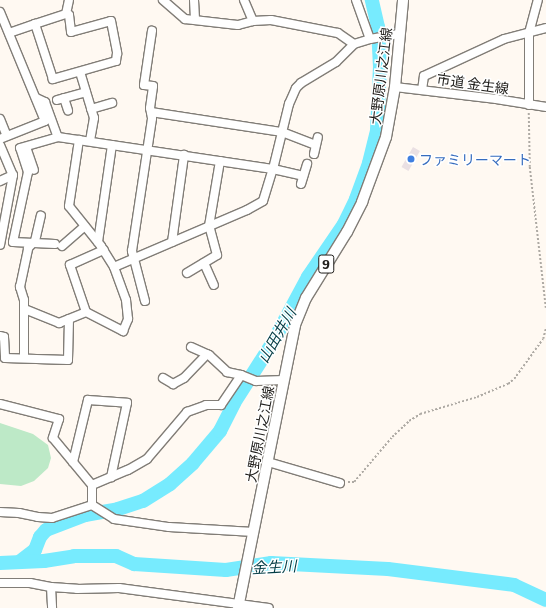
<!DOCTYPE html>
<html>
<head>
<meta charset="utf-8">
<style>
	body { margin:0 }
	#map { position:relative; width:546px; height:608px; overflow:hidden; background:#fff9f2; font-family:Literata,"Noto Sans JP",serif }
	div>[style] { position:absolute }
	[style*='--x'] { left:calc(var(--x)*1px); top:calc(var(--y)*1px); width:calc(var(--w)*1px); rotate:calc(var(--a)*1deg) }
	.green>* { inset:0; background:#bde9c7 }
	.river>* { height:14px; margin:-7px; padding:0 7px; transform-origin:7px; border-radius:7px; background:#77ebfe }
	.building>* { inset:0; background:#eae0e3; transform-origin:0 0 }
	.path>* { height:1.5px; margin-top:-0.75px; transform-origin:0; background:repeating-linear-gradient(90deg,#aeaaa4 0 2px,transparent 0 4px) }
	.roads { filter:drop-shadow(1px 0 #817d77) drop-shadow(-1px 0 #817d77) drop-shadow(0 1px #817d77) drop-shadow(0 -1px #817d77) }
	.minor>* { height:8px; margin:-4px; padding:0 4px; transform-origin:4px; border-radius:4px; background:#fff }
	.major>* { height:10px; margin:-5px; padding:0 5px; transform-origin:5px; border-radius:5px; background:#fff }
	.dots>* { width:11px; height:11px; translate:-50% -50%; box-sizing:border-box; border:2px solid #fff; border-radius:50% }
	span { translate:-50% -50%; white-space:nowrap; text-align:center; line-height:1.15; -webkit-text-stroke:3px #fff; paint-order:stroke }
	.shield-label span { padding:1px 3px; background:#fff; border:1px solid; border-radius:3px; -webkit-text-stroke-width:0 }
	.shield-label { font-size:13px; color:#1f1d1a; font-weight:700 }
	.street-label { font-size:14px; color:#1f1d1a }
	.shop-label { font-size:14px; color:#366cbe }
	.left { translate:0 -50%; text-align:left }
	.water-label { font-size:15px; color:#043d45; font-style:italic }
</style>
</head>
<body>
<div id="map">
	<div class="green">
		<i style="clip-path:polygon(0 423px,33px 434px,48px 445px,51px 458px,48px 468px,34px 481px,21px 486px,0 484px)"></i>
	</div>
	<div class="river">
		<i style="--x:19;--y:562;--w:20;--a:-37"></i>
		<i style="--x:35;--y:550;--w:14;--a:-69"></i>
		<i style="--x:40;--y:537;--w:9;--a:-49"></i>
		<i style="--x:46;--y:530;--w:42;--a:-21"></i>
		<i style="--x:85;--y:515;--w:34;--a:-10"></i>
		<i style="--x:118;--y:509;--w:26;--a:-18"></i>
		<i style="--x:143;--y:501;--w:32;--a:-32"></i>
		<i style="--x:170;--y:484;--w:31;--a:-42"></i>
		<i style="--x:193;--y:463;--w:42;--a:-49.8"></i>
		<i style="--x:220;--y:431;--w:31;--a:-63"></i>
		<i style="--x:234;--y:403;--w:72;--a:-57.4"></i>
		<i style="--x:273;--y:342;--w:74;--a:-61.7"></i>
		<i style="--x:308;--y:277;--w:64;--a:-55.8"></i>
		<i style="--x:344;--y:224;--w:28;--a:-64"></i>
		<i style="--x:356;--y:199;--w:38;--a:-70"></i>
		<i style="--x:369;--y:163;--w:34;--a:-76"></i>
		<i style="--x:377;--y:130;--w:63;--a:-87.3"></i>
		<i style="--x:380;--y:67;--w:40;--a:-92.9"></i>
		<i style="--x:378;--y:27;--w:28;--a:-103"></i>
		<i style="--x:0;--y:563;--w:44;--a:-2.6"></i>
		<i style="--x:44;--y:561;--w:30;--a:-9"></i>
		<i style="--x:74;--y:556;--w:42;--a:0"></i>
		<i style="--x:116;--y:556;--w:20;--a:24"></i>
		<i style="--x:134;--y:564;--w:92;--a:3.7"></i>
		<i style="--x:226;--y:570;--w:46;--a:-8.8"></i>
		<i style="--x:271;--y:563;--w:117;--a:2.9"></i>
		<i style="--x:388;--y:569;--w:127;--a:7.2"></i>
		<i style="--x:514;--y:585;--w:35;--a:25"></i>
	</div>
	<div class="building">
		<i style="left:413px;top:147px;width:8px;height:23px;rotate:30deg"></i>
	</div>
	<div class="path">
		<i style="--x:529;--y:113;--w:54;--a:88.9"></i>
		<i style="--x:530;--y:167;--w:142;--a:83.5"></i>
		<i style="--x:348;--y:482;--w:6;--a:0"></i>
		<i style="--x:354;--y:482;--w:59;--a:-49.8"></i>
		<i style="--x:392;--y:437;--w:23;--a:-43"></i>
		<i style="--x:409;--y:421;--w:13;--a:-32"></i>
		<i style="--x:420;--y:414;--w:59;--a:-16.6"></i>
		<i style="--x:477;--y:397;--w:34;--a:-23"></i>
		<i style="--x:508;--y:384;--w:8;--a:-40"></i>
		<i style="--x:514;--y:379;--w:49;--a:-54.1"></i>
		<i style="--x:543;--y:339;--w:12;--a:-76"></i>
	</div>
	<div class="roads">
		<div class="minor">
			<i style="--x:163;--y:0;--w:29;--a:41"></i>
			<i style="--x:185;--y:19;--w:53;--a:6.5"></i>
			<i style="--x:238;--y:25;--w:16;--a:-15"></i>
			<i style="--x:253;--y:21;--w:18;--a:-3"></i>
			<i style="--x:271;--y:20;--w:68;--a:11"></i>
			<i style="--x:338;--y:33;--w:19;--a:35"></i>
			<i style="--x:194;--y:0;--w:20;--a:87"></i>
			<i style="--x:244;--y:0;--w:23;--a:67"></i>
			<i style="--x:356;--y:0;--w:41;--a:70.3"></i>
			<i style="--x:0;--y:12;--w:118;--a:67.6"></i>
			<i style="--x:45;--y:121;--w:48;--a:158.2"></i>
			<i style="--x:66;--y:14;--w:14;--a:-78"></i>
			<i style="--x:9;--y:33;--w:28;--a:-19"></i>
			<i style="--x:35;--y:24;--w:33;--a:-18"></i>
			<i style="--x:66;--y:14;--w:3;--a:18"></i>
			<i style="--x:69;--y:15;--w:17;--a:83"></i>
			<i style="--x:71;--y:32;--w:41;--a:-15.4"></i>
			<i style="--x:111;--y:21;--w:33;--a:79"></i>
			<i style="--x:117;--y:53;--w:8;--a:97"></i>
			<i style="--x:116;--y:61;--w:66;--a:164.1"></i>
			<i style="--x:53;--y:79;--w:58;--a:-108.1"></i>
			<i style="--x:80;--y:72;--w:48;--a:73.1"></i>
			<i style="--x:94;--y:118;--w:23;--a:100"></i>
			<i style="--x:395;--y:87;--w:102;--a:6.8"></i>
			<i style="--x:496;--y:99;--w:51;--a:9.1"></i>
			<i style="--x:422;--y:90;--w:14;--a:-82"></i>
			<i style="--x:424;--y:76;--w:88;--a:-24.8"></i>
			<i style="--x:504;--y:39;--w:43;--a:-14.7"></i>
			<i style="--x:36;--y:98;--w:10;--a:24"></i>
			<i style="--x:45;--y:102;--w:37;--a:70"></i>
			<i style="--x:58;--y:137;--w:217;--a:8.5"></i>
			<i style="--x:273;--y:169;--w:67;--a:-76.2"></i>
			<i style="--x:289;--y:104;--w:17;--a:-66"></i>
			<i style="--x:296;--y:88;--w:7;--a:-45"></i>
			<i style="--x:301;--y:83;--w:41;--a:-31"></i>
			<i style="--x:336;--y:62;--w:25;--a:-45"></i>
			<i style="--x:354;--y:44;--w:17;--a:-17"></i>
			<i style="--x:370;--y:39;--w:29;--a:-10"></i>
			<i style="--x:64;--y:98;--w:13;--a:72"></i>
			<i style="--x:57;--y:100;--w:30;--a:-15"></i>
			<i style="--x:529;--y:105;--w:72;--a:-90"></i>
			<i style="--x:529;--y:33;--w:34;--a:-75"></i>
			<i style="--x:91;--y:109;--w:22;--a:-16"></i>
			<i style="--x:151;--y:112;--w:133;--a:8.7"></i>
			<i style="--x:282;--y:132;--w:36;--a:21"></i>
			<i style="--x:0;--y:119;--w:18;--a:68"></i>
			<i style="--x:0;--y:145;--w:33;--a:67"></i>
			<i style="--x:13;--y:175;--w:71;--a:100.5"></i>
			<i style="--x:26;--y:147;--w:24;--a:71"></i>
			<i style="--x:314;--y:154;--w:17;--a:-77"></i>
			<i style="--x:0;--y:181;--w:14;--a:-25"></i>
			<i style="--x:301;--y:184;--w:21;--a:-73"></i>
			<i style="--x:98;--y:242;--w:98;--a:-81.8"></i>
			<i style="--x:172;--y:242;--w:88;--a:-82.1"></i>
			<i style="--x:55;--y:244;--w:42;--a:-177.3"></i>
			<i style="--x:13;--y:242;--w:72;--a:-77.9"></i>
			<i style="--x:28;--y:172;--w:25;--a:-108"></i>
			<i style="--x:20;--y:148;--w:40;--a:-16"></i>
			<i style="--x:62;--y:246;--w:30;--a:-41"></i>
			<i style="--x:204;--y:263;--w:24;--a:66"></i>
			<i style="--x:114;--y:267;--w:145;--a:-23.2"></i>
			<i style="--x:247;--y:210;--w:18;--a:-29"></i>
			<i style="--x:263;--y:201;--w:34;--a:-73"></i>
			<i style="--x:273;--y:169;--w:31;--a:13"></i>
			<i style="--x:187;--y:273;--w:35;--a:-31"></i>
			<i style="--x:217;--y:255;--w:30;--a:-105"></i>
			<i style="--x:209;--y:226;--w:66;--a:-80.4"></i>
			<i style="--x:145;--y:301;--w:52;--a:-104.6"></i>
			<i style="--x:132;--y:251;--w:134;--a:-81.4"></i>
			<i style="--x:152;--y:118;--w:10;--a:-101"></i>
			<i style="--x:150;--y:108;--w:22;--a:-82"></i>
			<i style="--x:153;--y:86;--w:9;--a:-174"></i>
			<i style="--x:144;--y:85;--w:55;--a:-81.6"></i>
			<i style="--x:27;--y:310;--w:35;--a:22"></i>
			<i style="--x:59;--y:323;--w:29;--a:-22"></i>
			<i style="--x:86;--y:312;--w:42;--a:27.2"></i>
			<i style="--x:123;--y:331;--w:13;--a:-67"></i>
			<i style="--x:128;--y:319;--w:19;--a:-96"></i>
			<i style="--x:126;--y:300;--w:35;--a:-110"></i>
			<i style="--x:114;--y:267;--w:25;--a:-122"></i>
			<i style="--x:101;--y:246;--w:51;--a:-128.7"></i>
			<i style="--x:69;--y:206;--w:67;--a:-81.4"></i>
			<i style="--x:86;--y:312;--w:50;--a:-108.8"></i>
			<i style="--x:70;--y:265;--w:37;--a:-24"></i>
			<i style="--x:0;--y:336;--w:4;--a:14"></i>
			<i style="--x:4;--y:337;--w:21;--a:87"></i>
			<i style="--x:5;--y:358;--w:63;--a:1.8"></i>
			<i style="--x:68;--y:360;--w:41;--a:-88.6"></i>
			<i style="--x:191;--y:347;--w:20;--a:24"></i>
			<i style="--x:209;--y:355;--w:25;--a:43"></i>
			<i style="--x:227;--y:372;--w:14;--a:12"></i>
			<i style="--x:241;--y:375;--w:16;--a:22"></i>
			<i style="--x:256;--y:381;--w:28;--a:-2"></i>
			<i style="--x:24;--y:358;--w:58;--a:-90"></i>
			<i style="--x:24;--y:300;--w:14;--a:-107"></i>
			<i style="--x:20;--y:287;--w:40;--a:-78"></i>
			<i style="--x:28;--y:248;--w:10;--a:-45"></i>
			<i style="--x:35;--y:241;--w:26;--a:-77"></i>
			<i style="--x:163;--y:378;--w:12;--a:31"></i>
			<i style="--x:173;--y:384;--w:13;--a:-29"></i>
			<i style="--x:184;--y:378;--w:33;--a:-46"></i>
			<i style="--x:0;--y:404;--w:61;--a:14.3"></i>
			<i style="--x:59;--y:419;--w:20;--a:108"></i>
			<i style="--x:53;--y:438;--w:61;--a:50.3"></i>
			<i style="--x:92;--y:485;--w:20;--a:90"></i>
			<i style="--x:73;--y:462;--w:64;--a:-76.4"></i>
			<i style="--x:88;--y:400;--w:39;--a:4"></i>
			<i style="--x:127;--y:403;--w:76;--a:102.2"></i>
			<i style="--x:268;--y:462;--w:75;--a:16.3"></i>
			<i style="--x:92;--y:485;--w:39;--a:-23"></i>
			<i style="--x:128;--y:470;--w:22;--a:-30"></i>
			<i style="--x:147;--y:459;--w:62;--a:-49.6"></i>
			<i style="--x:187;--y:412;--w:20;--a:-20"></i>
			<i style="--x:206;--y:405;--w:15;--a:0"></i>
			<i style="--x:221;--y:405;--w:36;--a:-56"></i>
			<i style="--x:92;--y:505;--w:26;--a:32"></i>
			<i style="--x:114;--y:519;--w:56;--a:8.3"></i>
			<i style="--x:169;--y:527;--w:85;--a:3.4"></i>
			<i style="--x:0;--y:512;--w:19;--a:3"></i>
			<i style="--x:19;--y:513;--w:19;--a:12"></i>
			<i style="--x:38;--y:517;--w:14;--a:4"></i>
			<i style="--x:52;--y:518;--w:42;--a:-18"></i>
			<i style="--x:0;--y:583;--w:30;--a:0"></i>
			<i style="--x:30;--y:583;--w:21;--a:11"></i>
			<i style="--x:51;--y:587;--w:26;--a:4"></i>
			<i style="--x:77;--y:589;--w:42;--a:-1.4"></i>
			<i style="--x:119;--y:588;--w:151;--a:7.6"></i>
			<i style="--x:51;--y:587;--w:21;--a:87"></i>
		</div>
		<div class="major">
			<i style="--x:238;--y:608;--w:289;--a:-78.6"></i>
			<i style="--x:295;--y:325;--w:29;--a:-68"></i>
			<i style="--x:306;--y:298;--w:78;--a:-58.2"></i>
			<i style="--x:347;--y:232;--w:34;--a:-63"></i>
			<i style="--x:362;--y:202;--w:69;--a:-69.7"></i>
			<i style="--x:386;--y:137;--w:51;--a:-79.8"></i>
			<i style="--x:395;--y:87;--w:87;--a:-84.7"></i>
		</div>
	</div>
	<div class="dots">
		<i style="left:411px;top:159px;background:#3f7fe0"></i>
	</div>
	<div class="shield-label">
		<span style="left:326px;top:264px">9</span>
	</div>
	<div class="street-label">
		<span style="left:380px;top:76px;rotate:-83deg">大野原川之江線</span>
		<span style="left:473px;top:83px;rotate:8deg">市道 金生線</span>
		<span style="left:259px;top:434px;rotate:-79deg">大野原川之江線</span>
	</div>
	<div class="shop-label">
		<span class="left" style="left:419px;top:159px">ファミリーマート</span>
	</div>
	<div class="water-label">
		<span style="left:276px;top:335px;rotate:-60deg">山田井川</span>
		<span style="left:274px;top:566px;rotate:-3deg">金生川</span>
	</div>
</div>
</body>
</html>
